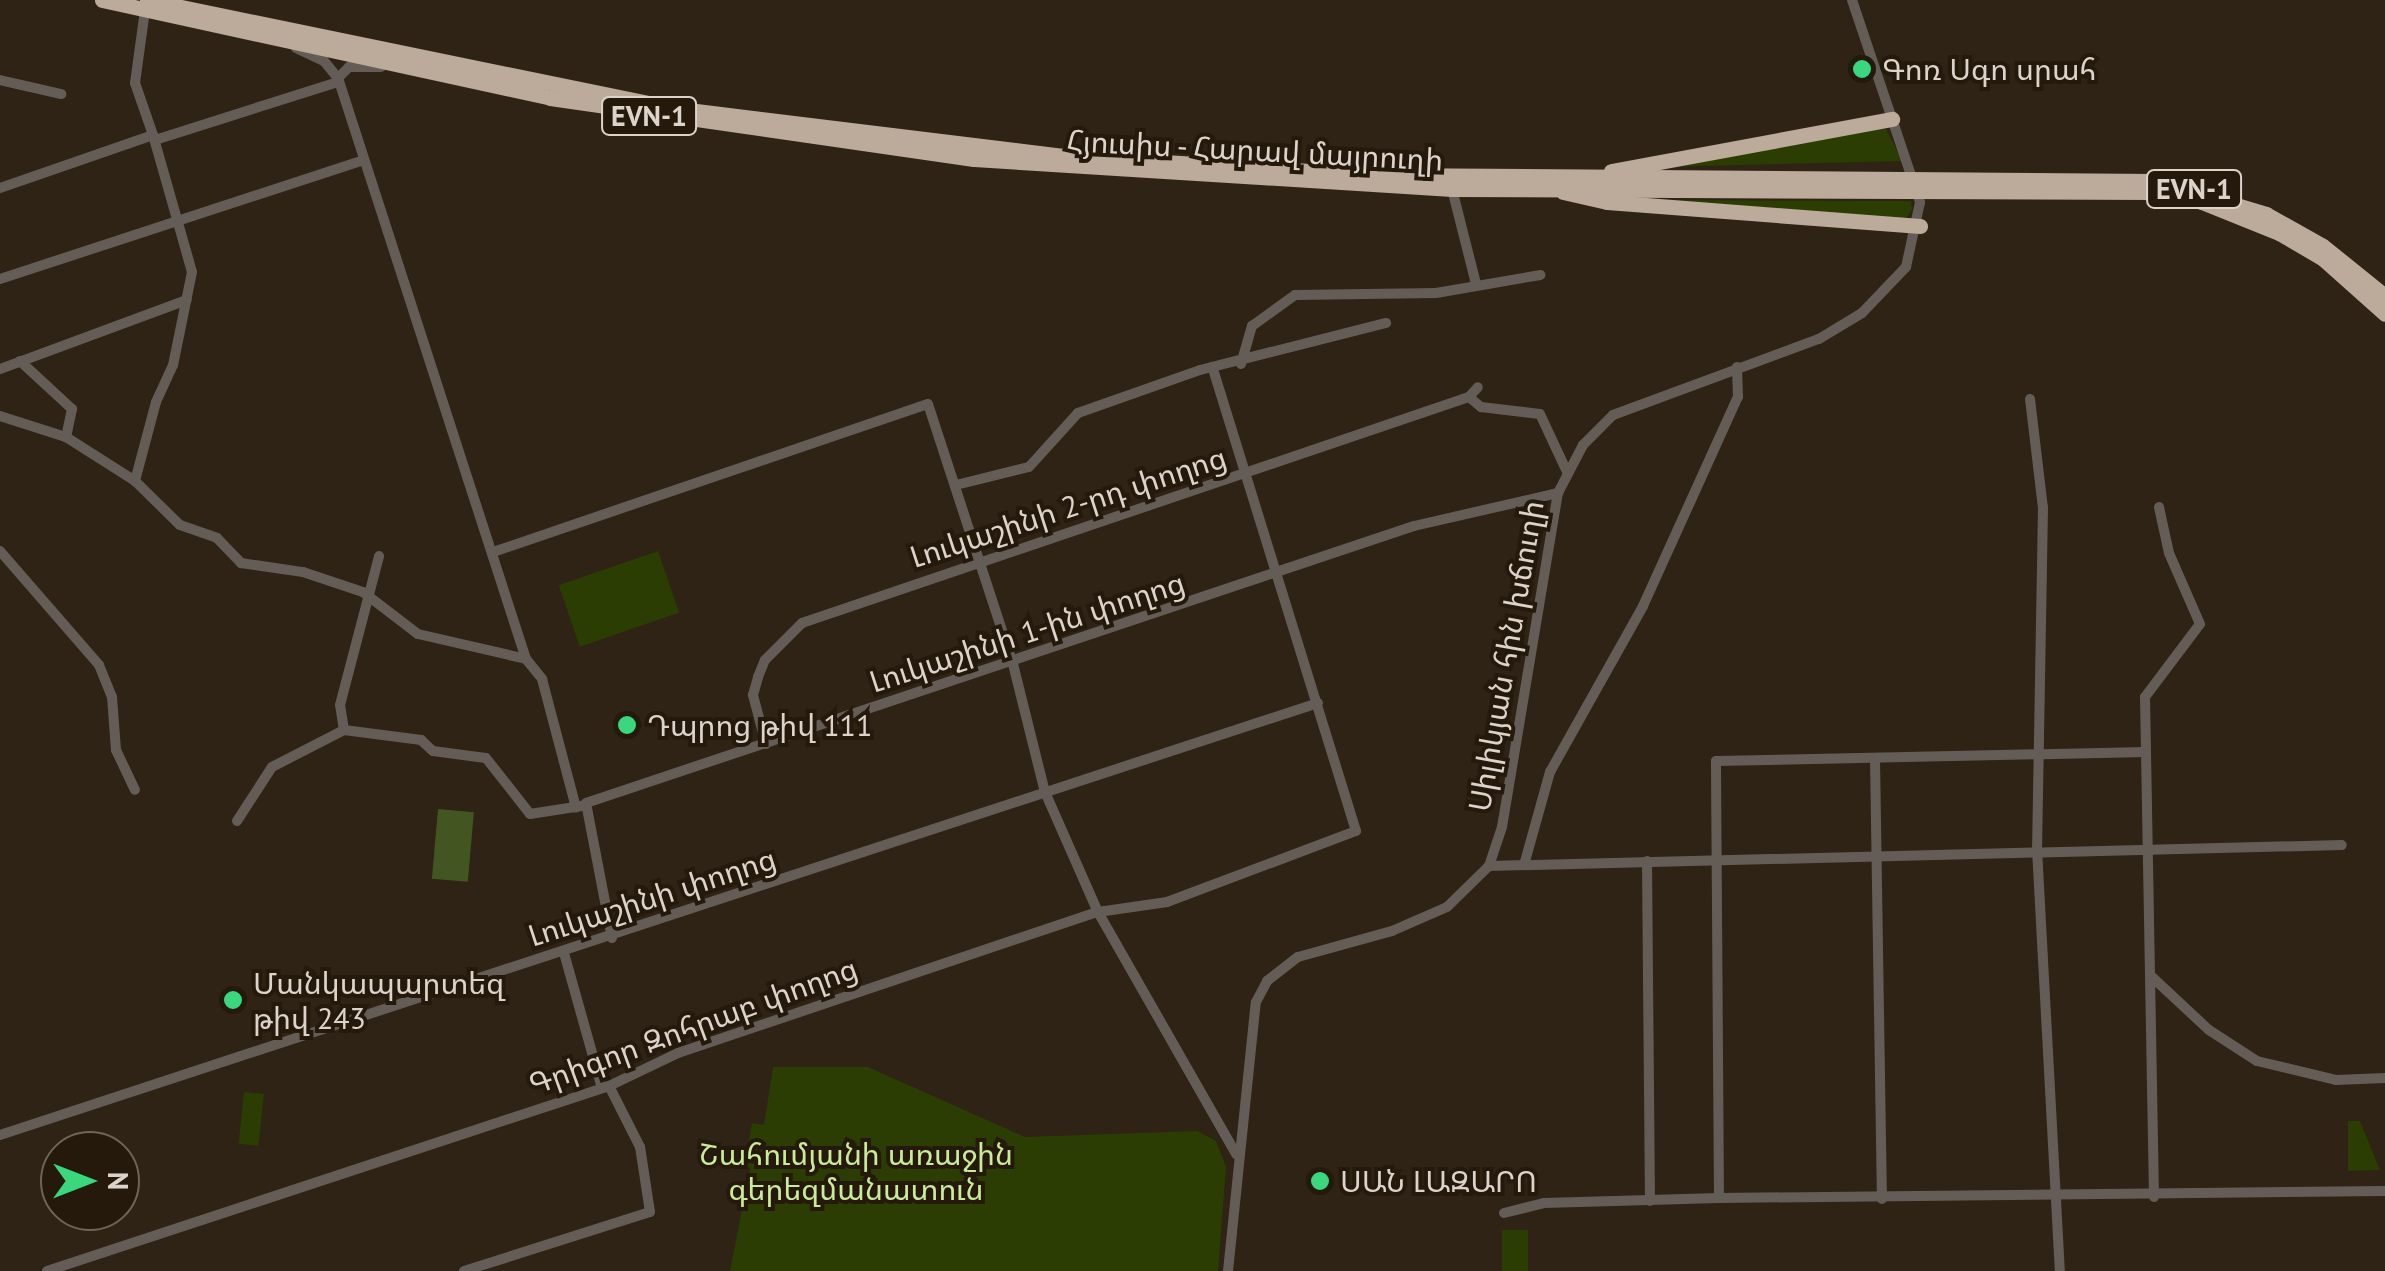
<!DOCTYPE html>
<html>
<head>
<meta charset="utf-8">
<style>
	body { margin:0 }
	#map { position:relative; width:2385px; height:1271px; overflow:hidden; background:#2e2315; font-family:"PT Sans","Noto Sans Armenian",sans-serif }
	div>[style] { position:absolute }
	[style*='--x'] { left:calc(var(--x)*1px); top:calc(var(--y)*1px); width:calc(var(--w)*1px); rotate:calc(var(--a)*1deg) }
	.green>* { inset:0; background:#2b3d03; transform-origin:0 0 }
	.forest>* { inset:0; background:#435621; transform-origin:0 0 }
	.minor>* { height:10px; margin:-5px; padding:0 5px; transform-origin:5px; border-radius:5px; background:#645d57 }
	.highway>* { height:15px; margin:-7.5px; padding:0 7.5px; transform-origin:7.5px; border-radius:7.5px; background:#bcaa9b }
	.dots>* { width:28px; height:28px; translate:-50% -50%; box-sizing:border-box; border:5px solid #24190b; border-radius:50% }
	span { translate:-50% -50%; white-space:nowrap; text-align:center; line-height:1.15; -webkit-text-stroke:8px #24190b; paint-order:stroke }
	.shield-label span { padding:2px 8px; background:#24190b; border:2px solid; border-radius:8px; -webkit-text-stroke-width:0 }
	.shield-label { font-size:28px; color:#dcd4cb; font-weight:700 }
	.poi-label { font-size:30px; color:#dcd4cb }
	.left { translate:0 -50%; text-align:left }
	.street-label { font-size:30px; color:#dcd4cb }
	.park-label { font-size:30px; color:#caeb99 }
	.north { position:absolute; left:40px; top:1131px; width:100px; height:100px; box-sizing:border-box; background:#24190b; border:2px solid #6e6458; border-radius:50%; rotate:90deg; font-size:28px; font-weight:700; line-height:40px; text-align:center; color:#dcd4cb }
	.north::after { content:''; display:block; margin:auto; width:35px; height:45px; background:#3ad77f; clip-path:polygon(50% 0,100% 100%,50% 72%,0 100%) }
</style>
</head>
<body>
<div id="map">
	<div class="green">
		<i style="clip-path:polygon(1886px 129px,1902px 161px,1657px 167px,1867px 130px)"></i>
		<i style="clip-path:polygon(1644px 200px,1911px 201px,1912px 209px,1906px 219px)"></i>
		<i style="left:658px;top:551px;width:65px;height:105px;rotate:71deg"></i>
		<i style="clip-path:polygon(773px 1067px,868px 1067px,1025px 1137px,1197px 1131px,1216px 1141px,1226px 1167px,1218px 1271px,730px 1271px,750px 1168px,744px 1166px,752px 1123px,764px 1125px)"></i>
		<i style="left:244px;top:1092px;width:20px;height:52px;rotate:6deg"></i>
		<i style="clip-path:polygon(2348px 1121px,2360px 1121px,2380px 1170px,2348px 1171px)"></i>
		<i style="left:1502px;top:1230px;width:26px;height:41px"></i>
	</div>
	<div class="forest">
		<i style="left:438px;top:809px;width:36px;height:70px;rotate:5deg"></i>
	</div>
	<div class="minor">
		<i style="--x:145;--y:10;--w:74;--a:97.8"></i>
		<i style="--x:135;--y:83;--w:55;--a:70.9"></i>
		<i style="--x:296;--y:48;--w:31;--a:25"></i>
		<i style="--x:324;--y:61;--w:22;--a:51"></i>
		<i style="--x:338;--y:78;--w:611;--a:72.07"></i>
		<i style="--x:338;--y:78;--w:16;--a:-45"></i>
		<i style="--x:349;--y:67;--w:32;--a:0"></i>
		<i style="--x:0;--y:80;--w:63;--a:12.9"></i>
		<i style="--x:155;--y:140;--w:192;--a:-17.6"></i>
		<i style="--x:0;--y:188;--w:162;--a:-19.1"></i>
		<i style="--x:153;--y:135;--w:142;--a:74.1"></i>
		<i style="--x:192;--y:272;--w:95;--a:101.5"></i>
		<i style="--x:173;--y:365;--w:41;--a:114.7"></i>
		<i style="--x:156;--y:402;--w:82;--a:104.9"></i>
		<i style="--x:1452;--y:189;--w:98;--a:75.8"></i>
		<i style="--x:0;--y:279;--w:383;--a:-18.1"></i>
		<i style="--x:20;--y:361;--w:71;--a:42.7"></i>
		<i style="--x:72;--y:409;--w:29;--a:102"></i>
		<i style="--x:1241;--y:364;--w:40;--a:-74"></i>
		<i style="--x:1252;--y:326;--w:53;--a:-35.8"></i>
		<i style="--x:1295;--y:295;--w:141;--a:-0.8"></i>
		<i style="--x:1436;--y:293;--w:106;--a:-9.8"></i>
		<i style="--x:0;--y:369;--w:199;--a:-20.3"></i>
		<i style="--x:1469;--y:397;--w:16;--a:40"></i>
		<i style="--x:1481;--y:407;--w:59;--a:6.8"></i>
		<i style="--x:1540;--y:414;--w:64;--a:65"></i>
		<i style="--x:2030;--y:399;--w:110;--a:83.2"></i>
		<i style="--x:2043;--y:508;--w:341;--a:91"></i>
		<i style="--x:2037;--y:849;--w:423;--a:86.9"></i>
		<i style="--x:0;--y:416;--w:69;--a:17.7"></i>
		<i style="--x:66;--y:437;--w:82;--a:32.5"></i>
		<i style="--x:135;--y:481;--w:63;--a:44.4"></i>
		<i style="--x:180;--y:525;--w:39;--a:19"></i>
		<i style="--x:217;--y:538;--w:35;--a:46"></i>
		<i style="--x:241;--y:563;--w:63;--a:8.3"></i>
		<i style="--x:303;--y:572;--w:63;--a:18.4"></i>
		<i style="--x:363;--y:592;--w:69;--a:37.4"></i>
		<i style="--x:418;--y:634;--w:111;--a:13"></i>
		<i style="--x:526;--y:659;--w:26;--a:51"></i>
		<i style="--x:542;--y:679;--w:133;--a:75.2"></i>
		<i style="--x:956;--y:485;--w:75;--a:-13.9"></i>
		<i style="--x:1029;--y:467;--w:73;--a:-47.8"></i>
		<i style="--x:1078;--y:413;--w:129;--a:-19.4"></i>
		<i style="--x:1200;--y:370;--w:192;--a:-14.2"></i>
		<i style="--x:0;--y:551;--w:151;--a:49"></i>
		<i style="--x:99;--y:665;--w:35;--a:68"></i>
		<i style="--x:112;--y:697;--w:53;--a:85.7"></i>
		<i style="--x:116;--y:750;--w:44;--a:64.6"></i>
		<i style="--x:496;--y:551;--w:456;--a:-18.8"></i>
		<i style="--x:928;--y:404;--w:274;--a:71.9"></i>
		<i style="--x:1013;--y:664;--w:132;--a:76"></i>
		<i style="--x:1045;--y:792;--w:131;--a:66.2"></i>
		<i style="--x:1098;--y:912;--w:279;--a:60.3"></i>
		<i style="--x:344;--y:730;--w:25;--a:-99"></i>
		<i style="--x:340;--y:705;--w:154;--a:-75.3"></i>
		<i style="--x:766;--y:744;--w:51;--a:-104.9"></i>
		<i style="--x:753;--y:695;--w:19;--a:-74"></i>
		<i style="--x:758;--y:677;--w:18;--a:-68"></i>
		<i style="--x:765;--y:660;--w:52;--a:-45"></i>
		<i style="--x:802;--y:623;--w:704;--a:-18.72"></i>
		<i style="--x:1469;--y:397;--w:13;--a:-48"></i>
		<i style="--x:1875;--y:758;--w:441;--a:89.1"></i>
		<i style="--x:237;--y:821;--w:64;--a:-57.1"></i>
		<i style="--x:272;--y:767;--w:81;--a:-27.2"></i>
		<i style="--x:344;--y:730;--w:78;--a:7.4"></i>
		<i style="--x:421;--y:740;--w:16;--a:43"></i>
		<i style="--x:433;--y:751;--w:53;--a:7.5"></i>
		<i style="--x:486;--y:758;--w:71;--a:51.8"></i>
		<i style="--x:530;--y:814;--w:52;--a:-8.9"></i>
		<i style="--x:1647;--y:861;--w:340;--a:89.5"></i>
		<i style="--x:1524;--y:865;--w:97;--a:-74.4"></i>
		<i style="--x:1550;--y:772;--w:190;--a:-60.7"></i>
		<i style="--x:1643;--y:606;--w:230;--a:-65.6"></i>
		<i style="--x:1738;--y:397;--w:30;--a:-92"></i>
		<i style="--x:1489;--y:866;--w:853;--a:-1.41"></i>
		<i style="--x:612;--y:938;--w:137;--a:-100.9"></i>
		<i style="--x:586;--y:803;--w:873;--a:-18.5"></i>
		<i style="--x:1414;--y:526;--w:148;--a:-12.9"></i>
		<i style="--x:564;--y:953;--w:140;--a:74.3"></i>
		<i style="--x:2151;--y:976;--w:79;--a:43"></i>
		<i style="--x:2209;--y:1030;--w:57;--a:32.9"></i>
		<i style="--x:2257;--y:1061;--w:81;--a:13.5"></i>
		<i style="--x:2336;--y:1080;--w:49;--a:-2.3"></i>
		<i style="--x:0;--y:1135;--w:1387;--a:-18.15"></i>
		<i style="--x:2154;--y:1197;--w:500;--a:-91.03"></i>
		<i style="--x:2145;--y:697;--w:91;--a:-53"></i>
		<i style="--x:2200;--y:624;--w:77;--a:-113.6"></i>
		<i style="--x:2169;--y:553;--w:47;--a:-102.3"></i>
		<i style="--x:1719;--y:1198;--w:437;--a:-90.4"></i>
		<i style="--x:1716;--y:761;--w:430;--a:-1.2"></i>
		<i style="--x:1504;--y:1213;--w:41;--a:-14"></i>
		<i style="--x:1544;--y:1203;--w:175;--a:-1.6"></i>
		<i style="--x:1719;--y:1198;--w:666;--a:-0.6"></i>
		<i style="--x:47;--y:1271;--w:592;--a:-18.22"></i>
		<i style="--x:609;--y:1086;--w:76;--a:-25.6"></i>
		<i style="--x:678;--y:1053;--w:443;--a:-18.6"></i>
		<i style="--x:1098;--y:912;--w:70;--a:-8.2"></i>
		<i style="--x:1167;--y:902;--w:202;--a:-20.6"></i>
		<i style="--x:1356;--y:831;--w:486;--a:-107.2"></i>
		<i style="--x:464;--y:1271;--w:195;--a:-17.6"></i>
		<i style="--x:650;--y:1212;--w:66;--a:-98.7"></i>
		<i style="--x:640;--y:1147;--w:68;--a:-116.9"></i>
		<i style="--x:1228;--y:1271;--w:270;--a:-84.1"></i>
		<i style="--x:1256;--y:1002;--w:24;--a:-62"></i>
		<i style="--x:1267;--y:981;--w:39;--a:-38"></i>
		<i style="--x:1298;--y:957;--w:98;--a:-15.5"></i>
		<i style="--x:1392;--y:931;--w:60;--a:-23.6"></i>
		<i style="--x:1447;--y:907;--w:59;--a:-44.3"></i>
		<i style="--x:1489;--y:866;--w:41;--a:-71.6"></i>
		<i style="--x:1502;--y:827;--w:339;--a:-80.5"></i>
		<i style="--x:1558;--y:493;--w:54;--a:-62.5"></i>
		<i style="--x:1583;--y:445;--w:42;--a:-45"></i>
		<i style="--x:1613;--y:415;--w:220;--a:-20.3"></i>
		<i style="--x:1819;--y:339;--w:50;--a:-31.2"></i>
		<i style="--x:1862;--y:313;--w:64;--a:-46.3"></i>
		<i style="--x:1906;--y:267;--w:66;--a:-77.8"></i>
		<i style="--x:1920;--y:202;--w:213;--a:-108.6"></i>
	</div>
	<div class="highway">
		<i style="--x:102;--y:0;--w:459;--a:12.3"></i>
		<i style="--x:550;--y:98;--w:428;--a:8.2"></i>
		<i style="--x:974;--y:159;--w:479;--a:3.6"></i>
		<i style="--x:1452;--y:189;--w:701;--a:0.25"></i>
		<i style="--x:2153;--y:192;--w:50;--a:11.5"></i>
		<i style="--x:2202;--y:202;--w:83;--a:21.9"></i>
		<i style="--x:2279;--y:233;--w:50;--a:30.2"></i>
		<i style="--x:2322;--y:258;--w:84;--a:41.6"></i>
		<i style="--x:147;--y:0;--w:536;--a:11.62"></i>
		<i style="--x:672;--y:108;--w:396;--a:7"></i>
		<i style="--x:1065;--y:156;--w:315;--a:3.5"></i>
		<i style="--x:1379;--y:175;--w:777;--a:0.44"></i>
		<i style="--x:2156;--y:181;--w:115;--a:16.7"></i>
		<i style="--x:2266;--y:214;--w:65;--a:29.3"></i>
		<i style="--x:2323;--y:246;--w:80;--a:38.9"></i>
		<i style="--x:1611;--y:171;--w:286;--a:-10.5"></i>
		<i style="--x:1563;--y:192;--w:45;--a:12.8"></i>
		<i style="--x:1607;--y:202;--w:314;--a:4.4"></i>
	</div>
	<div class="dots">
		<i style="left:1862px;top:69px;background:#3ad77f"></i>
		<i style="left:627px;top:725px;background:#3ad77f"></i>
		<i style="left:233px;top:1000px;background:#3ad77f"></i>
		<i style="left:1320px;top:1181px;background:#3ad77f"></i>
	</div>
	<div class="shield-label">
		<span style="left:649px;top:116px">EVN-1</span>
		<span style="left:2194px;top:189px">EVN-1</span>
	</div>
	<div class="poi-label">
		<span class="left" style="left:1882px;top:69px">Գոռ Սգո սրահ</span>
		<span class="left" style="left:647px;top:725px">Դպրոց թիվ 111</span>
		<span class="left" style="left:253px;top:1000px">Մանկապարտեզ<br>թիվ 243</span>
		<span class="left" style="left:1340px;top:1181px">ՍԱՆ ԼԱԶԱՐՈ</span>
	</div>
	<div class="street-label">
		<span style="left:1255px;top:150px;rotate:3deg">Հյուսիս - Հարավ մայրուղի</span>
		<span style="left:1068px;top:507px;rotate:-18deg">Լուկաշինի 2-րդ փողոց</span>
		<span style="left:1027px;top:632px;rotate:-18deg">Լուկաշինի 1-ին փողոց</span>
		<span style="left:1506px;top:656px;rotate:-80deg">Սիլիկյան հին խճուղի</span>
		<span style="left:652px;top:897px;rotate:-18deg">Լուկաշինի փողոց</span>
		<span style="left:693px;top:1026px;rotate:-20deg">Գրիգոր Զոհրաբ փողոց</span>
	</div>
	<div class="park-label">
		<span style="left:856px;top:1171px">Շահումյանի առաջին<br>գերեզմանատուն</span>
	</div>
	<div class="north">N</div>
</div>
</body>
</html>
